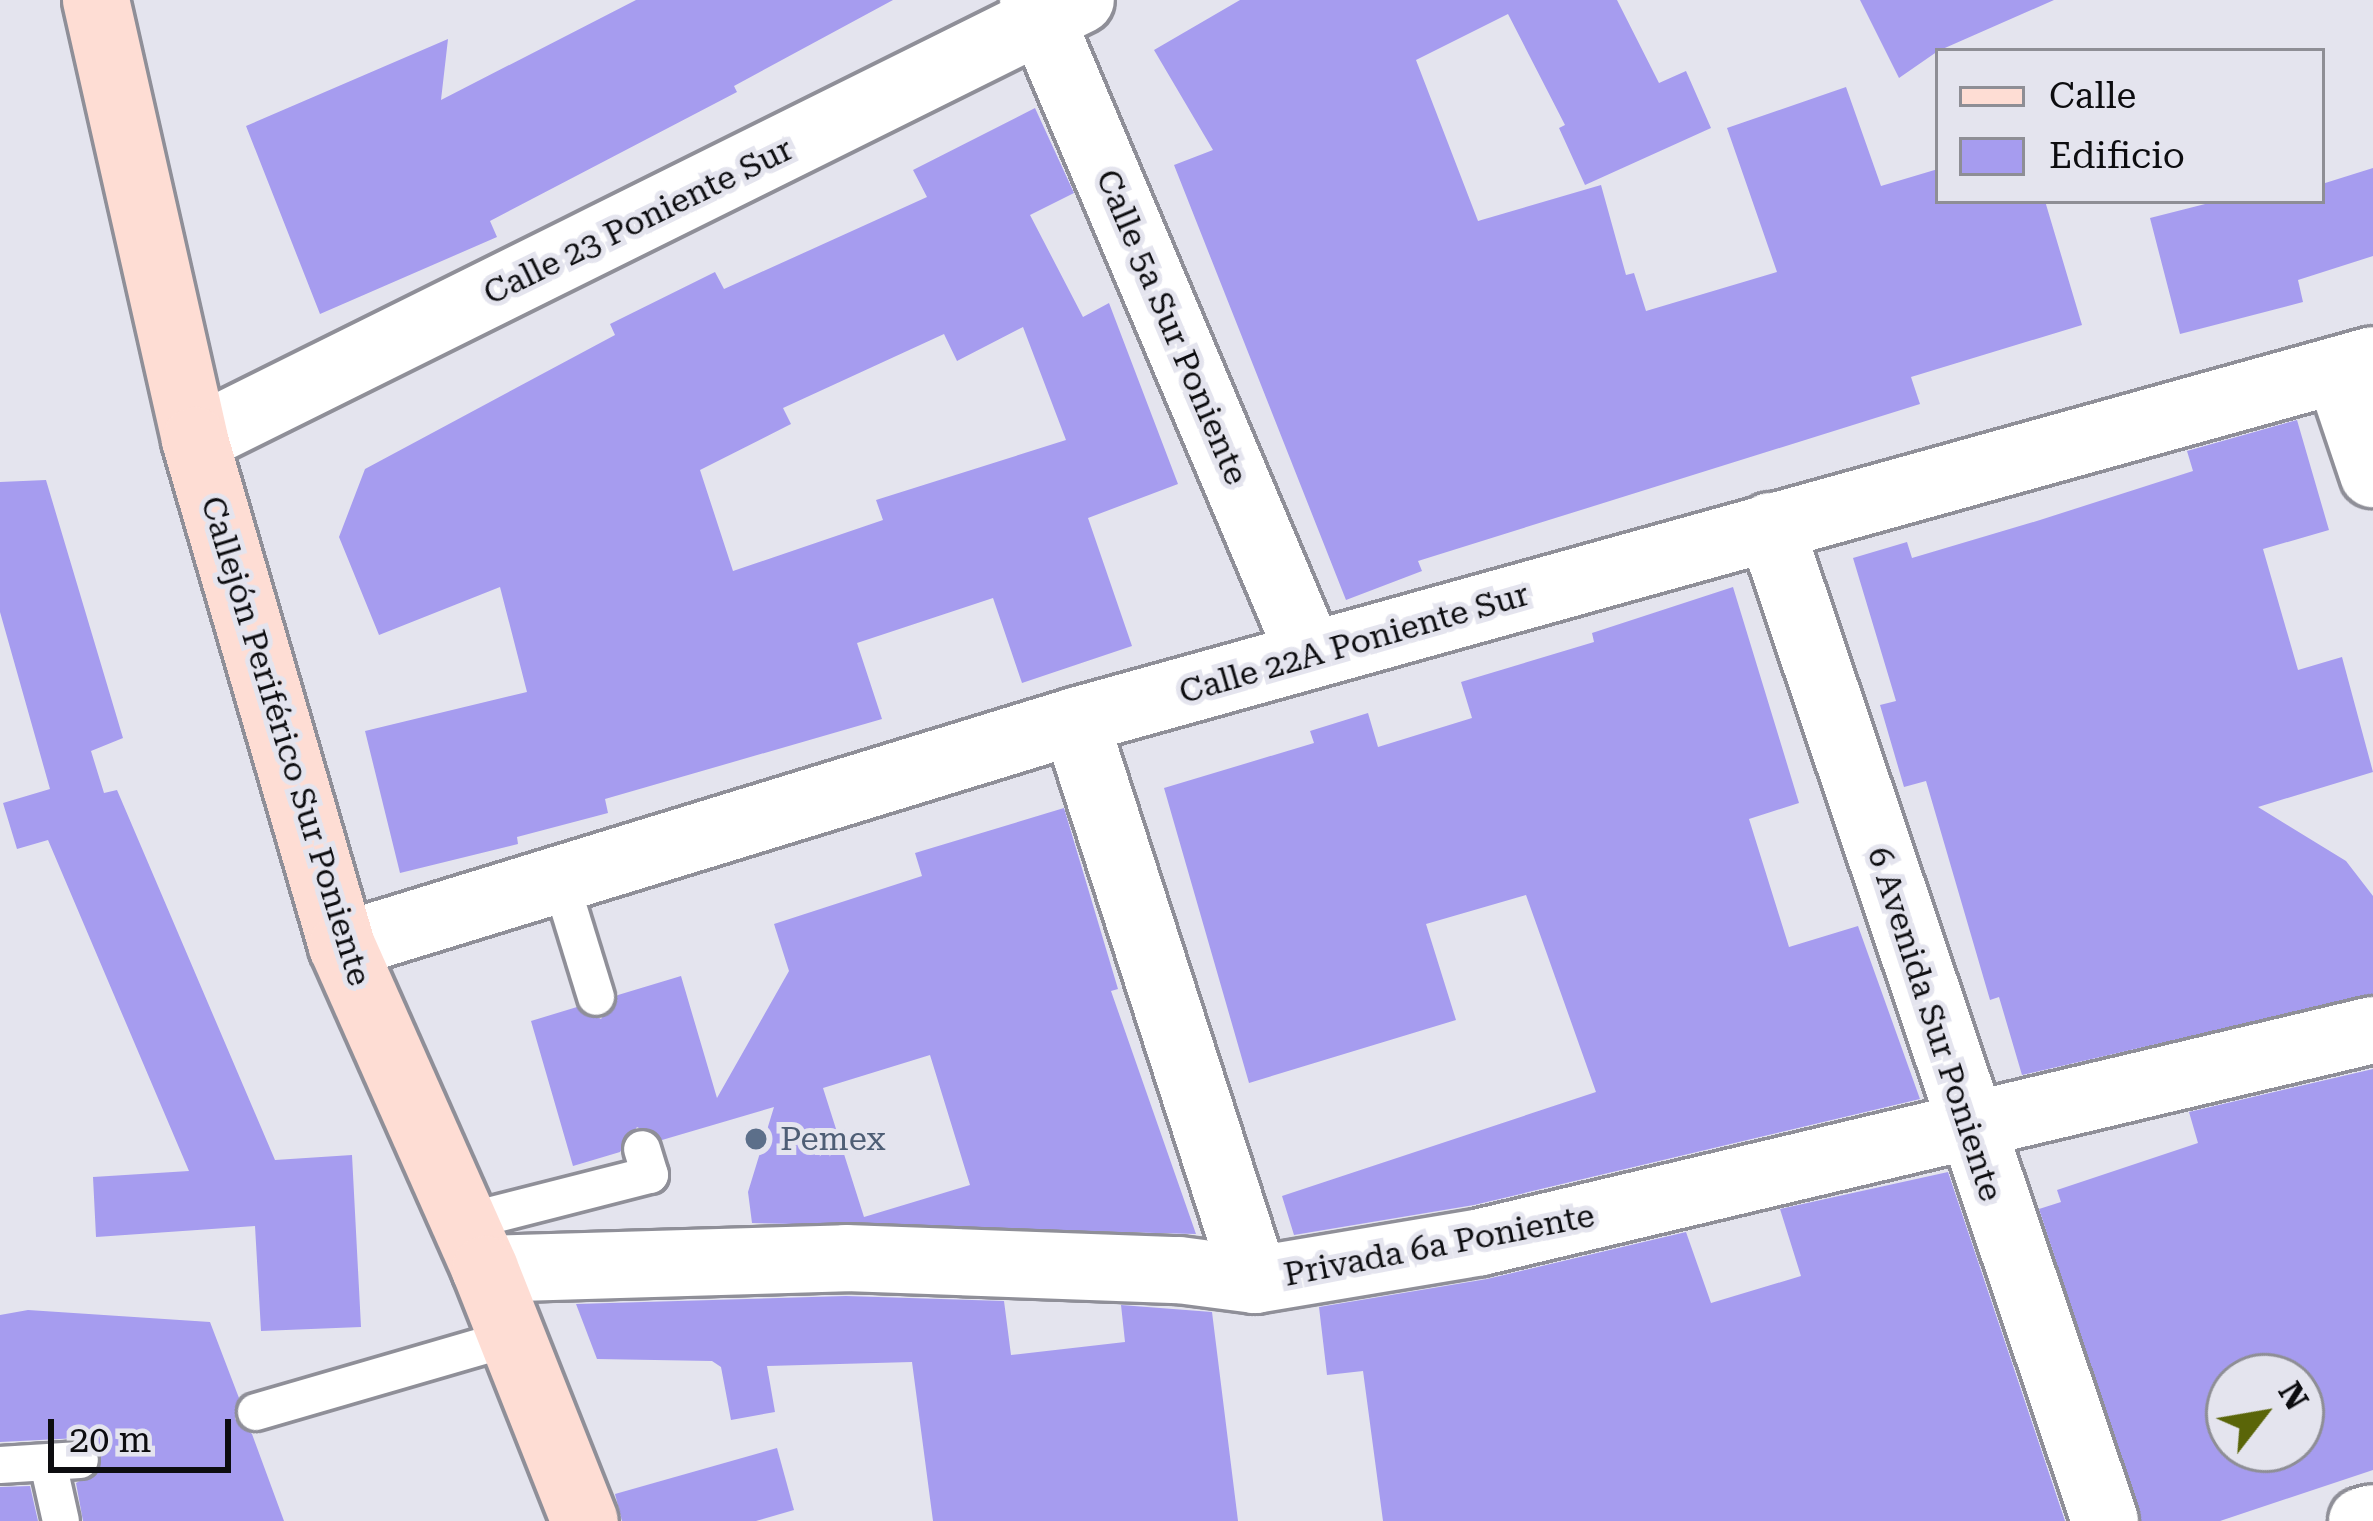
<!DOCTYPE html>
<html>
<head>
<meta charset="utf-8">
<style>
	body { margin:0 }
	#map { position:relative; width:2373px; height:1521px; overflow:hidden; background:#e4e4ee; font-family:"Roboto Serif",serif }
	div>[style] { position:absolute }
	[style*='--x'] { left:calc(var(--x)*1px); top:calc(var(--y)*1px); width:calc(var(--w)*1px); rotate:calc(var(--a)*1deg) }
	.building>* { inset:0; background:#a69cef }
	.roads { filter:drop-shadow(3px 0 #8f8f98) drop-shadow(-3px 0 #8f8f98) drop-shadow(0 3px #8f8f98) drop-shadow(0 -3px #8f8f98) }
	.lane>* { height:36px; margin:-18px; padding:0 18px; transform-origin:18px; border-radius:18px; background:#fff }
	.street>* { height:66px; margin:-33px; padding:0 33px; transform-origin:33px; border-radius:33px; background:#fff }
	.secondary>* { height:66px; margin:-33px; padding:0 33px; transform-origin:33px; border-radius:33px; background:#feddd4 }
	.dots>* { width:33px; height:33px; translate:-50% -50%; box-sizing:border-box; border:6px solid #e4e4ee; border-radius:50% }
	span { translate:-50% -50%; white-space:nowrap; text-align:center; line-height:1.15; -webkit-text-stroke:10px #e4e4ee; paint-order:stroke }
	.street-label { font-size:33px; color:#0d0d10 }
	.service-label { font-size:33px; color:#4e5e75 }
	.left { translate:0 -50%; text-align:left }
	.legend { position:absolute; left:1935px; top:48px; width:390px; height:156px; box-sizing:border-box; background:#e4e4ee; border:3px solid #8e8e95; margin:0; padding:15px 21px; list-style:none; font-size:36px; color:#0d0d10 }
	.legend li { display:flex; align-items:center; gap:24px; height:60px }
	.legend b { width:60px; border:3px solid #8e8e95 }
	.north { position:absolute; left:2205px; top:1353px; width:120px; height:120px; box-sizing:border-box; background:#e4e4ee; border:3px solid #8e8e95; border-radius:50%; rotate:59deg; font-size:33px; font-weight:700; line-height:48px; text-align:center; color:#0d0d10 }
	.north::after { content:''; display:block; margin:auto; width:42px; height:54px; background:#5a6508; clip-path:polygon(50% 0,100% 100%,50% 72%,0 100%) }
	.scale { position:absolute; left:48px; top:1419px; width:183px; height:54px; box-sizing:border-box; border:6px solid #0d0d10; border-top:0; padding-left:15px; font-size:36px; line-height:42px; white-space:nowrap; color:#0d0d10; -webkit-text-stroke:9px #e4e4ee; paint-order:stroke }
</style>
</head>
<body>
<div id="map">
	<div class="building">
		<i style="clip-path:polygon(636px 0,893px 0,734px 86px,737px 92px,490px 221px,497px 237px,320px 314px,246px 126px,448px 39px,441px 100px)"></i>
		<i style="clip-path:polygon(1240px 0,1617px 0,1659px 83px,1686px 71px,1711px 128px,1585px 185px,1559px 128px,1565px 125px,1508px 14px,1416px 60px,1478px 221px,1601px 185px,1626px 275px,1634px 273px,1646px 311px,1777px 272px,1727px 128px,1846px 87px,1881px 186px,1938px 169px,1938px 201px,2045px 201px,2082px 325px,1911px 377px,1920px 404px,1418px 561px,1422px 571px,1346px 600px,1174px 165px,1213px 150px,1154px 50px)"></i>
		<i style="clip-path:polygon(1860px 0,2054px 0,1938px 51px,1899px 78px)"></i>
		<i style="clip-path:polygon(evenodd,1035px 108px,1074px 193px,1030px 215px,1083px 317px,1109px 303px,1178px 484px,1088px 518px,1132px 646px,1022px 683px,993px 598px,857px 643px,882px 719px,605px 799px,608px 813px,517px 837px,518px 844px,400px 873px,365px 731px,527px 692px,500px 587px,379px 635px,339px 537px,365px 469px,615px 335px,610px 324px,715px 272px,724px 289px,927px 197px,913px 170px,1035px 108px,1023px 327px,1066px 440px,876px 500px,883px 520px,733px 571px,700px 470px,791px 424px,783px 408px,944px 334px,957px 361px,1023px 327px)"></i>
		<i style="clip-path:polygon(2373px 168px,2373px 256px,2298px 280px,2303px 302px,2180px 334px,2150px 218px,2217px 201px,2322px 201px,2322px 184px)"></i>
		<i style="clip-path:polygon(2297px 420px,2329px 530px,2263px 549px,2298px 670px,2342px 657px,2373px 772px,2258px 807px,2346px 861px,2373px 896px,2373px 994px,2022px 1075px,1999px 997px,1990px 1000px,1926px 781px,1904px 787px,1880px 705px,1896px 701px,1853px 558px,1907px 542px,1912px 558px,2040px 520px,2193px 471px,2187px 451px)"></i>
		<i style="clip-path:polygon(46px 480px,123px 738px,91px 751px,104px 793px,117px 790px,275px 1160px,352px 1155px,361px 1327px,261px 1331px,255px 1226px,96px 1237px,93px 1177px,189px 1171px,48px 840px,17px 849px,3px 803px,50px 789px,0 612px,0 482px)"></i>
		<i style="clip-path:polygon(1733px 587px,1799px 803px,1749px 819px,1789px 947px,1858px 926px,1920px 1099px,1474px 1205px,1294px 1235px,1282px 1196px,1596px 1092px,1526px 895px,1426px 924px,1456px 1020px,1249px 1083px,1164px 788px,1314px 743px,1310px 731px,1368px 713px,1378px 747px,1472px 718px,1461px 682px,1594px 642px,1592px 633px)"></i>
		<i style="clip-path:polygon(evenodd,1064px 808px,1118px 989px,1111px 991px,1196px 1234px,752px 1223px,748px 1192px,774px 1107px,662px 1140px,637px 1127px,620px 1152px,573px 1166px,531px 1021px,577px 1007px,601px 1019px,618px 995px,681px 976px,717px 1098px,789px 971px,774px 924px,922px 876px,915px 853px,1064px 808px,930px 1055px,970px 1185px,864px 1217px,823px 1088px,930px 1055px)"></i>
		<i style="clip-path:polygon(evenodd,2373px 1069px,2373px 1470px,2220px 1521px,2141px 1521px,2039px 1209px,2061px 1202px,2057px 1190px,2198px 1143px,2189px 1112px,2373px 1069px,2229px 1377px,2301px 1377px,2301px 1449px,2229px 1449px,2229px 1377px)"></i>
		<i style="clip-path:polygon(1948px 1172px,2065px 1521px,1383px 1521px,1363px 1371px,1327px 1375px,1319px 1307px,1487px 1279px,1686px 1232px,1711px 1303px,1801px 1276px,1780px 1209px)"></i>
		<i style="clip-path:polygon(846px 1296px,1004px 1301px,1011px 1355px,1125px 1342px,1121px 1305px,1212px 1312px,1238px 1521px,933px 1521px,912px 1362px,767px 1366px,775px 1412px,731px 1420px,721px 1367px,712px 1361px,597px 1359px,576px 1304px)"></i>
		<i style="clip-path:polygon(28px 1310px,210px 1322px,239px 1398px,235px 1419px,252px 1434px,284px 1521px,83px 1521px,76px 1483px,99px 1471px,98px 1447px,79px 1438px,0 1442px,0 1315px)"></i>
		<i style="clip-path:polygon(777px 1448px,794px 1510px,756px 1521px,622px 1521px,615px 1494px)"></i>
		<i style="clip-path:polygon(30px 1486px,38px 1521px,0 1521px,0 1487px)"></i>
	</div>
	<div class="roads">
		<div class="lane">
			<i style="--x:561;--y:883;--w:119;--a:72.9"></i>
			<i style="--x:461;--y:1223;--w:195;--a:-14.3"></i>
			<i style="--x:650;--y:1175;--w:27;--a:-107"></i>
			<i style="--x:256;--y:1412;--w:266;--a:-16.2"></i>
			<i style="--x:48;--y:1463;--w:59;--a:77.4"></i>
			<i style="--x:0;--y:1465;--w:80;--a:-3.6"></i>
		</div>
		<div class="street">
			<i style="--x:1033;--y:0;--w:711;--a:67.08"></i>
			<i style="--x:2338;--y:370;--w:110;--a:71.4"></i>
			<i style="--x:195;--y:440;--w:989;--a:-26.41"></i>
			<i style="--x:1770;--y:526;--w:1050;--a:71.39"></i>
			<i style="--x:1075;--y:721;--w:587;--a:72.15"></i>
			<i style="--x:342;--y:946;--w:767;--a:-17.06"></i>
			<i style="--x:1075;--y:721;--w:1347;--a:-15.54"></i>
			<i style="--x:485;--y:1269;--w:361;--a:-1.7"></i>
			<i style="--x:846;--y:1258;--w:333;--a:2.1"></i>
			<i style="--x:1179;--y:1270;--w:77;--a:7.5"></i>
			<i style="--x:1255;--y:1280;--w:229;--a:-9.5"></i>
			<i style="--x:1481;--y:1242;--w:917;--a:-13.37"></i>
			<i style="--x:2362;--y:1521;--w:11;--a:-15"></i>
		</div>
		<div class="secondary">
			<i style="--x:96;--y:0;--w:451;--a:77.3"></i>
			<i style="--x:195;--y:440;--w:527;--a:73.8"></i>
			<i style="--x:342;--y:946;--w:353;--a:66.1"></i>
			<i style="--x:485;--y:1269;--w:271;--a:68.4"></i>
		</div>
	</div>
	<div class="dots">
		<i style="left:756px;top:1139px;background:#5c6f8a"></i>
	</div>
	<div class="street-label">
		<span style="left:638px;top:221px;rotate:-26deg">Calle 23 Poniente Sur</span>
		<span style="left:1172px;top:327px;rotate:67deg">Calle 5a Sur Poniente</span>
		<span style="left:1354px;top:643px;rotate:-16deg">Calle 22A Poniente Sur</span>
		<span style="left:286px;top:741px;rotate:73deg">Callejón Periférico Sur Poniente</span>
		<span style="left:1935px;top:1024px;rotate:72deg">6 Avenida Sur Poniente</span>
		<span style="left:1439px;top:1245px;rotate:-11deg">Privada 6a Poniente</span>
	</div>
	<div class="service-label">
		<span class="left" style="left:780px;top:1139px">Pemex</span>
	</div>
	<ul class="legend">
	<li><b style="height:15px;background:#feddd4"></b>Calle</li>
	<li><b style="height:33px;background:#a69cef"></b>Edificio</li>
	</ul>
	<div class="north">N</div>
	<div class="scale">20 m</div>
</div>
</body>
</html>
